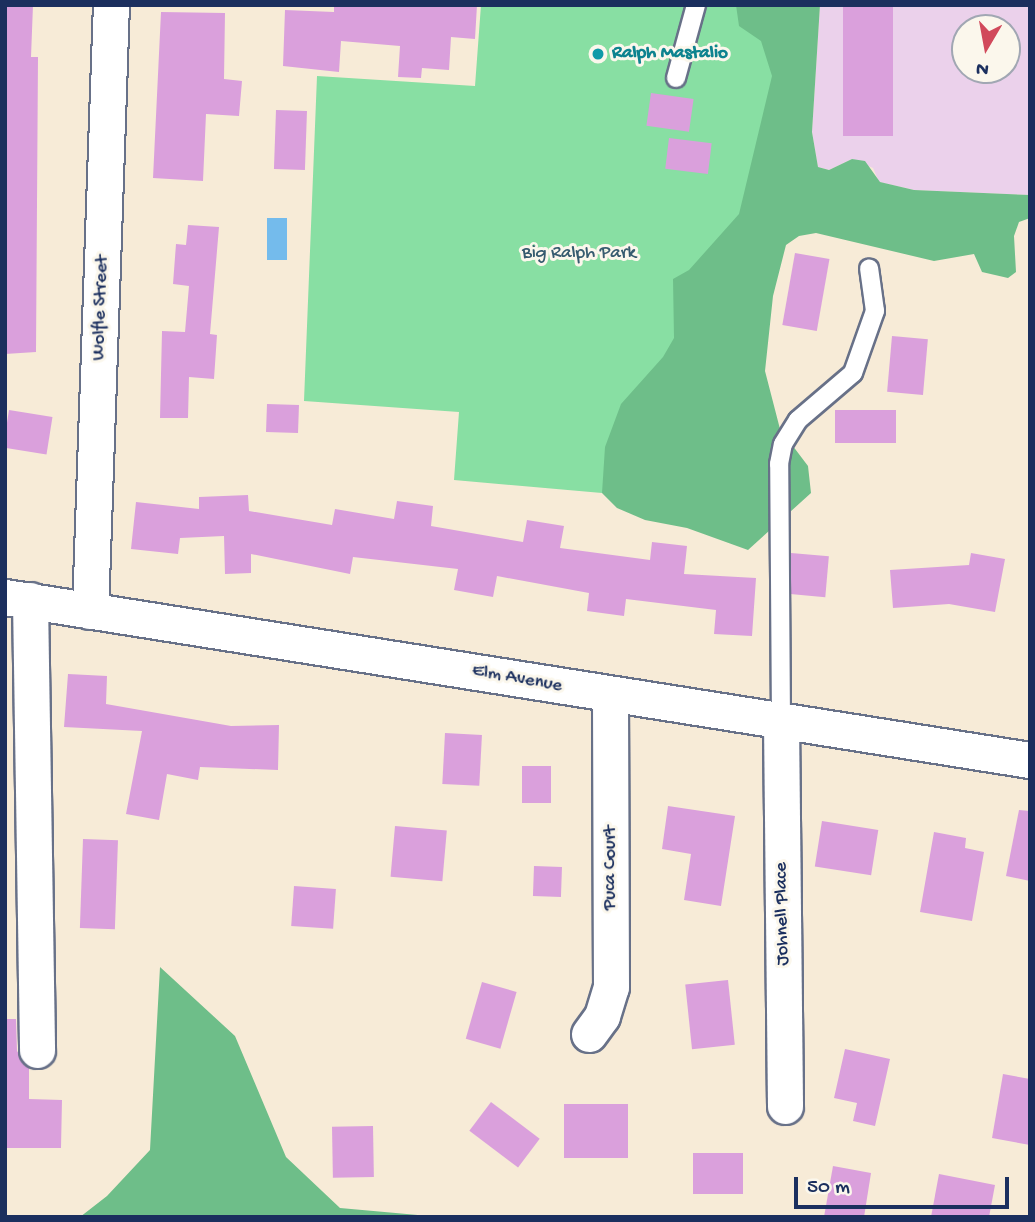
<!DOCTYPE html>
<html>
<head>
<meta charset="utf-8">
<style>
	body { margin:0 }
	#map { position:relative; width:1035px; height:1222px; overflow:hidden; background:#f7ebd7; font-family:"Gochi Hand",sans-serif }
	div>[style] { position:absolute }
	[style*='--x'] { left:calc(var(--x)*1px); top:calc(var(--y)*1px); width:calc(var(--w)*1px); rotate:calc(var(--a)*1deg) }
	.built>* { inset:0; background:#ebd1eb }
	.green>* { inset:0; background:#88dfa3 }
	.forest>* { inset:0; background:#6ebe89 }
	.water>* { inset:0; background:#74bbec; transform-origin:0 0 }
	.building>* { inset:0; background:#daa0dc; transform-origin:0 0 }
	.roads { filter:drop-shadow(2px 0 #687188) drop-shadow(-2px 0 #687188) drop-shadow(0 2px #687188) drop-shadow(0 -2px #687188) }
	.lane>* { height:18px; margin:-9px; padding:0 9px; transform-origin:9px; border-radius:9px; background:#fff }
	.street>* { height:35px; margin:-17.5px; padding:0 17.5px; transform-origin:17.5px; border-radius:17.5px; background:#fff }
	.dots>* { width:19px; height:19px; translate:-50% -50%; box-sizing:border-box; border:4px solid #fbf7ec; border-radius:50% }
	span { translate:-50% -50%; white-space:nowrap; text-align:center; line-height:1.15; -webkit-text-stroke:6px #fbf7ec; paint-order:stroke }
	.culture-label { font-size:19px; color:#0d838f; font-weight:700 }
	.left { translate:0 -50%; text-align:left }
	.park-label { font-size:19px; color:#365b6f }
	.street-label { font-size:19px; color:#1b2f5e }
	.frame { position:absolute; inset:0; border:7px solid #1b2f5e; pointer-events:none }
	.north { position:absolute; left:951px; top:14px; width:70px; height:70px; box-sizing:border-box; background:#fbf7ec; border:2px solid #a1a7b3; border-radius:50%; rotate:190deg; font-size:19px; font-weight:700; line-height:28px; text-align:center; color:#1b2f5e }
	.north::after { content:''; display:block; margin:auto; width:24px; height:32px; background:#d1495b; clip-path:polygon(50% 0,100% 100%,50% 72%,0 100%) }
	.scale { position:absolute; left:794px; top:1177px; width:215px; height:32px; box-sizing:border-box; border:4px solid #1b2f5e; border-top:0; padding-left:9px; font-size:21px; line-height:24px; white-space:nowrap; color:#1b2f5e; -webkit-text-stroke:5px #fbf7ec; paint-order:stroke }
</style>
</head>
<body>
<div id="map">
	<div class="built">
		<i style="clip-path:polygon(evenodd,820px 5px,1030px 5px,1030px 195px,914px 190px,879px 182px,873px 168px,852px 159px,829px 170px,818px 167px,812px 132px,820px 5px,965px 28px,1007px 28px,1007px 70px,965px 70px,965px 28px)"></i>
	</div>
	<div class="green">
		<i style="clip-path:polygon(481px 5px,802px 5px,750px 506px,454px 480px,459px 412px,304px 401px,317px 76px,475px 86px)"></i>
	</div>
	<div class="forest">
		<i style="clip-path:polygon(736px 5px,820px 5px,812px 132px,818px 167px,829px 170px,852px 159px,865px 161px,880px 182px,914px 190px,1030px 195px,1030px 218px,1019px 222px,1014px 236px,1016px 272px,1008px 278px,982px 272px,974px 254px,934px 261px,816px 233px,799px 236px,786px 245px,773px 296px,765px 371px,780px 429px,808px 466px,811px 493px,748px 550px,687px 528px,645px 520px,617px 508px,602px 493px,605px 447px,621px 404px,663px 357px,674px 338px,673px 279px,689px 270px,739px 214px,772px 76px,761px 41px,739px 26px)"></i>
		<i style="clip-path:polygon(160px 967px,235px 1036px,286px 1157px,340px 1208px,440px 1217px,80px 1217px,107px 1196px,150px 1150px)"></i>
	</div>
	<div class="water">
		<i style="left:267px;top:218px;width:20px;height:42px"></i>
	</div>
	<div class="building">
		<i style="clip-path:polygon(5px 5px,33px 5px,31px 57px,38px 57px,36px 352px,5px 354px)"></i>
		<i style="clip-path:polygon(334px 5px,477px 5px,475px 39px,451px 37px,449px 70px,422px 68px,421px 78px,398px 77px,400px 46px,341px 41px,339px 72px,283px 66px,285px 10px,334px 12px)"></i>
		<i style="left:843px;top:5px;width:50px;height:131px"></i>
		<i style="clip-path:polygon(161px 12px,225px 13px,224px 79px,242px 81px,239px 116px,206px 114px,203px 181px,153px 178px)"></i>
		<i style="left:651px;top:93px;width:43px;height:33px;rotate:8deg"></i>
		<i style="left:276px;top:110px;width:31px;height:59px;rotate:2deg"></i>
		<i style="left:669px;top:138px;width:43px;height:31px;rotate:7deg"></i>
		<i style="clip-path:polygon(188px 225px,219px 227px,210px 334px,217px 335px,214px 379px,189px 377px,188px 418px,160px 418px,162px 331px,185px 332px,189px 286px,173px 284px,176px 244px,186px 245px)"></i>
		<i style="left:795px;top:253px;width:35px;height:73px;rotate:10deg"></i>
		<i style="left:892px;top:336px;width:36px;height:56px;rotate:5deg"></i>
		<i style="left:267px;top:404px;width:32px;height:28px;rotate:2deg"></i>
		<i style="left:9px;top:410px;width:44px;height:38px;rotate:9deg"></i>
		<i style="left:896px;top:410px;width:33px;height:61px;rotate:90deg"></i>
		<i style="clip-path:polygon(248px 495px,249px 511px,332px 525px,335px 509px,394px 519px,397px 501px,433px 506px,431px 526px,523px 542px,527px 520px,564px 526px,560px 548px,650px 560px,652px 542px,687px 546px,684px 574px,756px 578px,752px 636px,714px 634px,716px 610px,626px 599px,624px 616px,587px 611px,589px 593px,497px 576px,493px 597px,454px 590px,458px 569px,353px 557px,350px 574px,251px 554px,251px 573px,225px 574px,224px 536px,180px 538px,178px 554px,131px 549px,136px 502px,199px 509px,199px 497px)"></i>
		<i style="left:791px;top:553px;width:38px;height:41px;rotate:5deg"></i>
		<i style="clip-path:polygon(971px 553px,1005px 559px,995px 612px,949px 604px,893px 608px,890px 570px,969px 565px)"></i>
		<i style="clip-path:polygon(68px 674px,107px 676px,106px 704px,231px 726px,279px 725px,278px 770px,200px 767px,198px 780px,167px 774px,159px 820px,126px 814px,142px 731px,64px 727px)"></i>
		<i style="left:445px;top:733px;width:37px;height:51px;rotate:3deg"></i>
		<i style="left:522px;top:766px;width:29px;height:37px"></i>
		<i style="clip-path:polygon(668px 806px,735px 816px,721px 906px,684px 900px,691px 854px,662px 849px)"></i>
		<i style="clip-path:polygon(1019px 810px,1030px 811px,1030px 881px,1006px 876px)"></i>
		<i style="left:822px;top:821px;width:57px;height:46px;rotate:9deg"></i>
		<i style="left:395px;top:826px;width:52px;height:51px;rotate:5deg"></i>
		<i style="clip-path:polygon(934px 832px,966px 838px,965px 848px,984px 852px,972px 921px,920px 912px)"></i>
		<i style="left:83px;top:839px;width:35px;height:89px;rotate:2deg"></i>
		<i style="left:534px;top:866px;width:28px;height:30px;rotate:2deg"></i>
		<i style="left:294px;top:886px;width:42px;height:40px;rotate:4deg"></i>
		<i style="left:728px;top:980px;width:65px;height:43px;rotate:84deg"></i>
		<i style="left:482px;top:982px;width:36px;height:59px;rotate:16deg"></i>
		<i style="clip-path:polygon(5px 1019px,16px 1019px,17px 1051px,29px 1068px,29px 1099px,62px 1100px,61px 1148px,5px 1148px)"></i>
		<i style="clip-path:polygon(845px 1049px,890px 1059px,875px 1126px,853px 1121px,857px 1103px,834px 1098px)"></i>
		<i style="clip-path:polygon(1003px 1074px,1030px 1079px,1030px 1145px,992px 1138px)"></i>
		<i style="left:491px;top:1102px;width:61px;height:36px;rotate:37deg"></i>
		<i style="left:564px;top:1104px;width:64px;height:54px"></i>
		<i style="left:373px;top:1126px;width:51px;height:41px;rotate:89deg"></i>
		<i style="left:693px;top:1153px;width:50px;height:41px"></i>
		<i style="clip-path:polygon(833px 1166px,871px 1173px,864px 1217px,824px 1217px)"></i>
		<i style="clip-path:polygon(939px 1174px,995px 1185px,989px 1217px,931px 1217px)"></i>
	</div>
	<div class="roads">
		<div class="lane">
			<i style="--x:676;--y:78;--w:76;--a:-74.7"></i>
			<i style="--x:781;--y:722;--w:258;--a:-90.4"></i>
			<i style="--x:779;--y:464;--w:20;--a:-79"></i>
			<i style="--x:783;--y:444;--w:28;--a:-58"></i>
			<i style="--x:798;--y:420;--w:72;--a:-40.5"></i>
			<i style="--x:853;--y:373;--w:66;--a:-70.5"></i>
			<i style="--x:875;--y:311;--w:43;--a:-97.9"></i>
		</div>
		<div class="street">
			<i style="--x:5;--y:597;--w:1038;--a:9.04"></i>
			<i style="--x:30;--y:600;--w:450;--a:89.1"></i>
			<i style="--x:90;--y:611;--w:606;--a:-88.02"></i>
			<i style="--x:781;--y:722;--w:384;--a:89.4"></i>
			<i style="--x:589;--y:1034;--w:22;--a:-54"></i>
			<i style="--x:602;--y:1016;--w:30;--a:-73"></i>
			<i style="--x:611;--y:987;--w:291;--a:-90.2"></i>
		</div>
	</div>
	<div class="dots">
		<i style="left:598px;top:54px;background:#0f9aa8"></i>
	</div>
	<div class="culture-label">
		<span class="left" style="left:612px;top:54px">Ralph Mastalio</span>
	</div>
	<div class="park-label">
		<span style="left:579px;top:254px">Big Ralph Park</span>
	</div>
	<div class="street-label">
		<span style="left:101px;top:308px;rotate:-88deg">Wolfle Street</span>
		<span style="left:517px;top:679px;rotate:10deg">Elm Avenue</span>
		<span style="left:611px;top:868px;rotate:-90deg">Puca Court</span>
		<span style="left:783px;top:914px;rotate:-91deg">Johnell Place</span>
	</div>
	<div class="frame"></div>
	<div class="north">N</div>
	<div class="scale">50 m</div>
</div>
</body>
</html>
